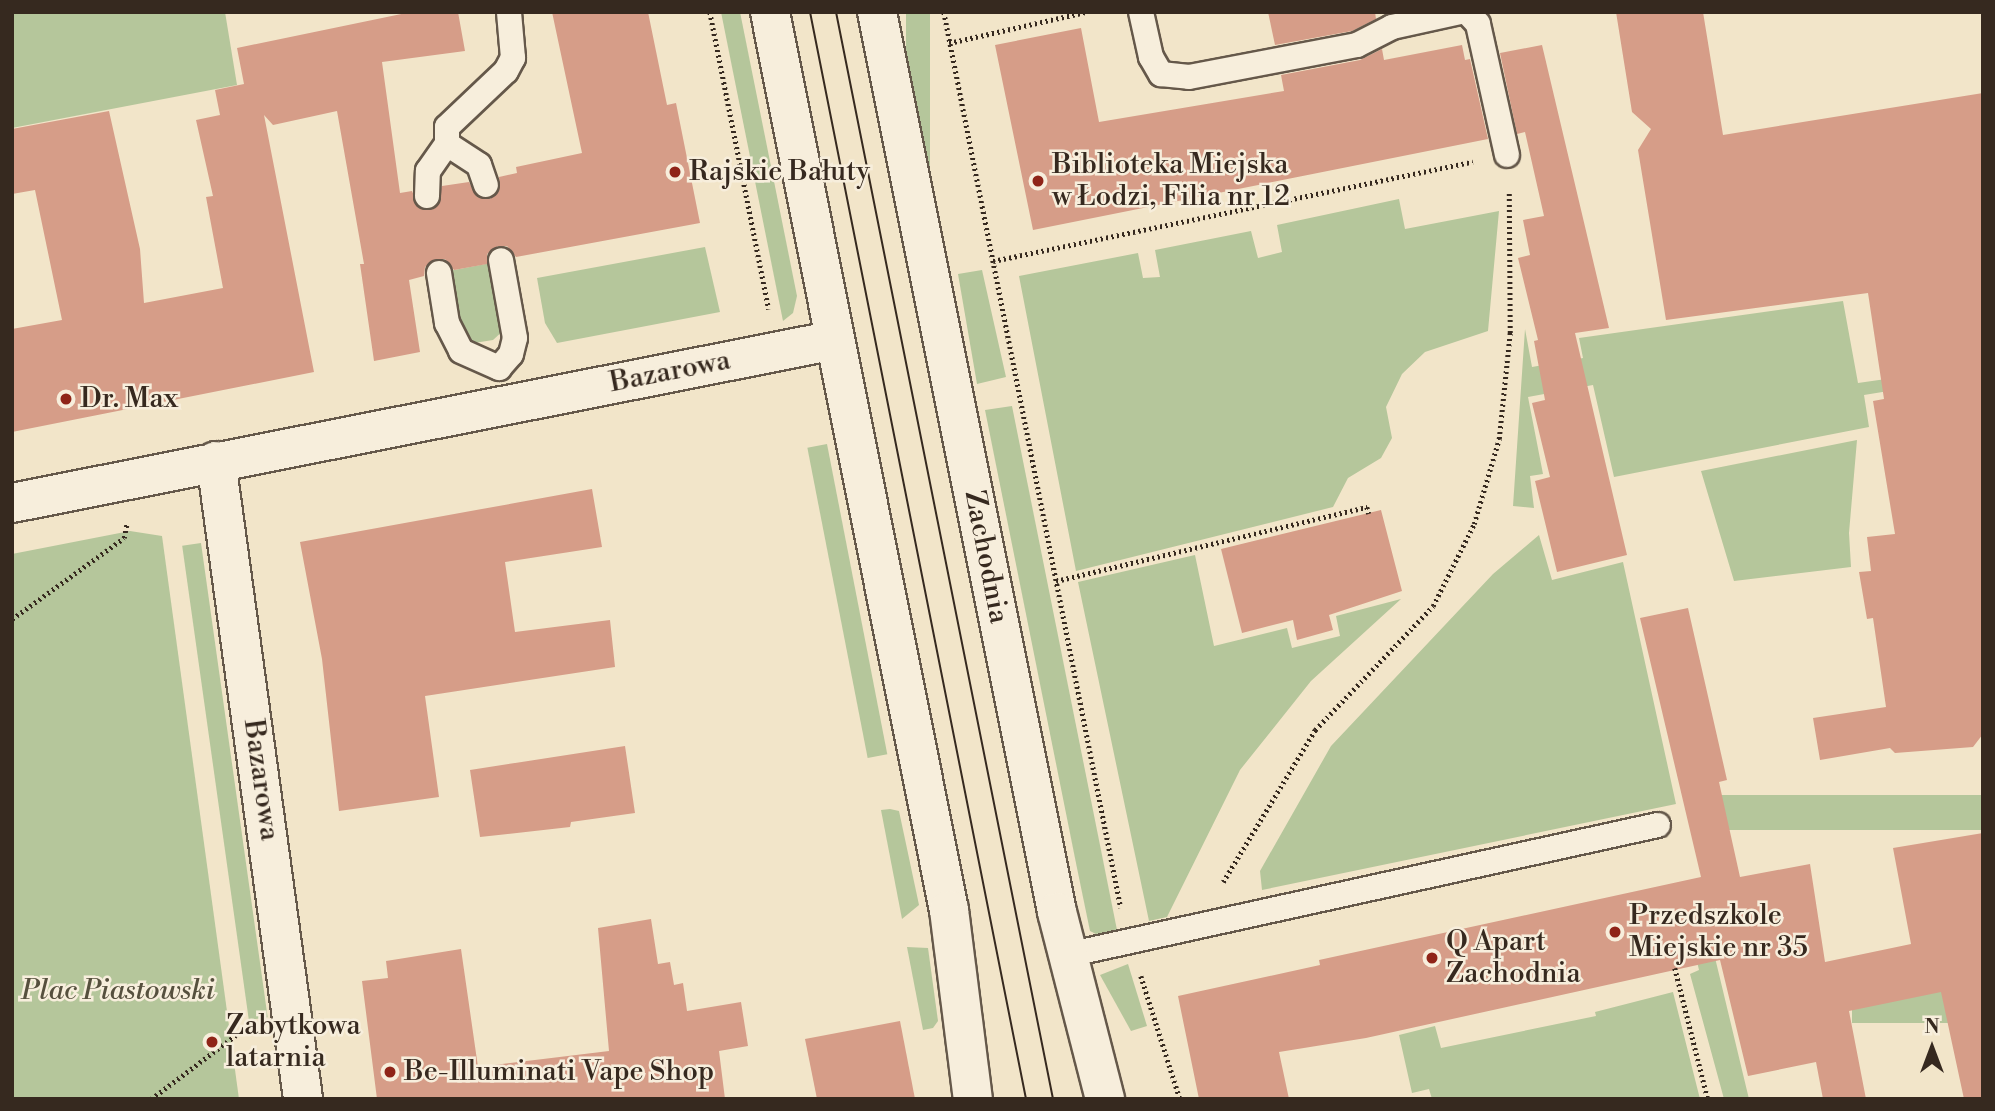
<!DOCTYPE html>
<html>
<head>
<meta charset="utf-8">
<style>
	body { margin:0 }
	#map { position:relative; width:1995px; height:1111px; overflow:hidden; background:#f2e5c9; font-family:"Libre Bodoni",serif }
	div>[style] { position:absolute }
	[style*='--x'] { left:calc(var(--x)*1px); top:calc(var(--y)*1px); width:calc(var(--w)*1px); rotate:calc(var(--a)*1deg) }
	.green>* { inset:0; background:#b5c69b; transform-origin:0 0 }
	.building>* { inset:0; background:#d69d88 }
	.path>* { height:4.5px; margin-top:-2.25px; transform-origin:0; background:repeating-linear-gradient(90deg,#36291f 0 2px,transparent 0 5.5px) }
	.roads { filter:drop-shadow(2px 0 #65584a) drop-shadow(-2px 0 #65584a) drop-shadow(0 2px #65584a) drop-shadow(0 -2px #65584a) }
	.lane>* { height:24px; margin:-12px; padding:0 12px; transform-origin:12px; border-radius:12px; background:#f7eedc }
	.street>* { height:38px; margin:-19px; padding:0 19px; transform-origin:19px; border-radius:19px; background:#f7eedc }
	.secondary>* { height:38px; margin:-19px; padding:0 19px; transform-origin:19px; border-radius:19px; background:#f7eedc }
	.tram>* { height:2px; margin:-1px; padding:0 1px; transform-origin:1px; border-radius:1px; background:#36291f }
	.dots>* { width:19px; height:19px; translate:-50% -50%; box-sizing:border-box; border:4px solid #f7eedc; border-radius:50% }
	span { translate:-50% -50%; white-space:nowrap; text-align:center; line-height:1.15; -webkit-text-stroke:5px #f7eedc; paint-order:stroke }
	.poi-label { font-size:28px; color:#36291f }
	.left { translate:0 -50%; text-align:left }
	.street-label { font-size:28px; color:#36291f }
	.park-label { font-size:28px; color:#56503e; font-style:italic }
	.frame { position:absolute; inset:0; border:14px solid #36291f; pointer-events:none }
	.north { position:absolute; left:1897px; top:1013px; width:70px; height:70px; -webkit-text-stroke:5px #f7eedc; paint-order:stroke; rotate:0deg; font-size:19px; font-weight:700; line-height:28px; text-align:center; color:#36291f }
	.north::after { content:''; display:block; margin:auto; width:24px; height:32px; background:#36291f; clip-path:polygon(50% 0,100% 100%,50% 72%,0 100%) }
</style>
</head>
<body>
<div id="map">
	<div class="green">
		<i style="clip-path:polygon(12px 12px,225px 12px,237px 85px,12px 128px)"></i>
		<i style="clip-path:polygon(721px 12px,740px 12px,797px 296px,793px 313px,783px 321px)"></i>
		<i style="left:906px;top:12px;width:24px;height:239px"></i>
		<i style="clip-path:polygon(1399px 199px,1405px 229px,1499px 211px,1488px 331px,1425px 352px,1402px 374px,1386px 407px,1392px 438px,1381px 458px,1348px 478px,1333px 507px,1076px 571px,1019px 276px,1138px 253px,1143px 278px,1160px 277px,1155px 250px,1251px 231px,1258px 258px,1282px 252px,1277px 225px)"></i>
		<i style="clip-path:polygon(705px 247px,720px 312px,557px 343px,545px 323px,537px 278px)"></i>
		<i style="clip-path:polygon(496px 262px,504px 330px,493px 340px,474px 343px,459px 323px,449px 271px)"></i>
		<i style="clip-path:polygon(982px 270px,1006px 377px,977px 384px,958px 274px)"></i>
		<i style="clip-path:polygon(1843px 301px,1858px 383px,1949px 370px,1950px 381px,1864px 395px,1869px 427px,1614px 477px,1593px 385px,1528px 397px,1543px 474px,1530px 476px,1534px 508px,1513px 506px,1525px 329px,1532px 367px,1583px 358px,1579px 338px)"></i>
		<i style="clip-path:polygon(1012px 406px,1117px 930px,1096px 934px,1090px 931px,1077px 868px,985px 410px)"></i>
		<i style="clip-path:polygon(1857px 440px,1849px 533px,1851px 567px,1734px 581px,1701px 471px)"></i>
		<i style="left:827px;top:444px;width:316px;height:20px;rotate:79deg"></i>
		<i style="clip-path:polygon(130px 531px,162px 536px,239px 1099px,12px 1099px,12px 554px)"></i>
		<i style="clip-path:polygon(1539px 535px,1552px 580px,1623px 562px,1676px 804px,1262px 890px,1260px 871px,1331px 746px,1493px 574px)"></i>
		<i style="left:201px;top:543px;width:479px;height:19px;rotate:82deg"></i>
		<i style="clip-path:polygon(1195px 555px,1214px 646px,1287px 628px,1292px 648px,1340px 636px,1336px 616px,1401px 599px,1311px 681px,1240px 770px,1167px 917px,1149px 921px,1078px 582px)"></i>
		<i style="left:1983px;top:795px;width:35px;height:288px;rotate:90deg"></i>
		<i style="clip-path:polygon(890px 809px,899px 811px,919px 905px,902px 919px,881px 810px)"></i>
		<i style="clip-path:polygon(1711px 941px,1749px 1099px,1724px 1099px,1690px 974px,1699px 970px,1693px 945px)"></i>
		<i style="clip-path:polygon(907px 947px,928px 948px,938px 1021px,933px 1028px,923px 1030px)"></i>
		<i style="clip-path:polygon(1128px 964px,1147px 1026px,1131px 1031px,1100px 975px)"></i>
		<i style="left:1983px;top:988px;width:35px;height:131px;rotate:90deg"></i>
		<i style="clip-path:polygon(1673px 992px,1700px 1099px,1432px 1099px,1429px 1089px,1412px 1093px,1399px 1035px,1435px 1026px,1441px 1048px,1596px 1016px,1595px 1012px)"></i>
	</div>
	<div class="building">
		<i style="clip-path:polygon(411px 12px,458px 12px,465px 51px,382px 62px,400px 193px,412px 191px,419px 208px,434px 209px,442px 186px,469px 182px,477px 197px,490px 199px,500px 188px,499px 177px,517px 173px,516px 167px,582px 153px,552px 12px,648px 12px,667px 105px,676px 103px,700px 223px,516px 257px,507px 246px,498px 246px,487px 254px,487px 264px,454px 270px,445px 259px,436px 259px,425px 267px,424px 276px,409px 280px,420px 352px,374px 361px,360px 264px,364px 264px,337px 111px,273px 125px,264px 115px,314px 372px,12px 432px,12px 329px,62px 320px,35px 190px,12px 194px,12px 129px,109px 111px,140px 249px,144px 303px,223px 288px,206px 197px,213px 196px,196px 120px,220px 115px,215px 90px,244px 84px,237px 48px)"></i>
		<i style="clip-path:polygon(1268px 12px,1375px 12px,1376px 19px,1352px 31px,1275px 45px)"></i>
		<i style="clip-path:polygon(1616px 12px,1703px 12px,1723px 135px,1983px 93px,1983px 734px,1973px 747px,1895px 753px,1890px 748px,1820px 760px,1813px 718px,1886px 707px,1873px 618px,1867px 619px,1859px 572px,1871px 571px,1867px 537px,1895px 534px,1873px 401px,1884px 399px,1868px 293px,1666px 320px,1638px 150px,1651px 129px,1632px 112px)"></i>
		<i style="clip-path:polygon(1081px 28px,1099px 122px,1284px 91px,1281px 75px,1360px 60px,1382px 49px,1384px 60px,1462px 45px,1465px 60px,1470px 59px,1488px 139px,1033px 230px,995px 45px)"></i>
		<i style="clip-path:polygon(1542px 45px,1609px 328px,1575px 333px,1627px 555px,1557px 572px,1535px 481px,1550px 477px,1532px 403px,1545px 400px,1534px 341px,1538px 340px,1518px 258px,1530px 255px,1523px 220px,1544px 216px,1525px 132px,1517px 134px,1500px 53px)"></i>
		<i style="clip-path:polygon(592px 489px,602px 547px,505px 562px,515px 632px,610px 620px,615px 667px,425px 696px,439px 797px,339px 811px,322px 659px,300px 542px)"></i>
		<i style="clip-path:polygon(1381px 510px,1402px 591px,1329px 615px,1333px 630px,1297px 640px,1293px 620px,1242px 633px,1221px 549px)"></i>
		<i style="clip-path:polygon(1688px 608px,1727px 780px,1719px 782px,1740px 877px,1810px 864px,1825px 962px,1911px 944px,1893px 848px,1983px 833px,1983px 1099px,1964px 1099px,1941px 992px,1849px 1011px,1866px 1099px,1823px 1099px,1816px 1062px,1748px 1076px,1720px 960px,1366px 1038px,1279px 1052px,1289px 1099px,1199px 1099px,1178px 996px,1320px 965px,1319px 960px,1701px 877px,1640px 618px)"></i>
		<i style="clip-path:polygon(625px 746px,635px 813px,571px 822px,570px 827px,480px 837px,470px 770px)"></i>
		<i style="clip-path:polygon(651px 919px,658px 964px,670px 962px,674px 985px,683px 983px,687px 1011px,741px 1002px,748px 1046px,719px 1051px,725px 1099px,377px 1099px,362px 981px,388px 978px,386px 961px,461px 949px,478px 1067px,609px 1051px,598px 928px)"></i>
		<i style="clip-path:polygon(900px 1021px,915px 1099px,817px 1099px,805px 1039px)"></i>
	</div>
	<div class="path">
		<i style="--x:710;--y:12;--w:303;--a:78.8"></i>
		<i style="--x:944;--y:12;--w:913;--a:78.83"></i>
		<i style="--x:949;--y:43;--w:139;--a:-12.8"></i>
		<i style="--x:993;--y:261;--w:490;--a:-11.7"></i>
		<i style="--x:1056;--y:581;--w:320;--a:-13.4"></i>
		<i style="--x:1367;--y:507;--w:7;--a:74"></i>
		<i style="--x:12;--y:619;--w:138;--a:-35.9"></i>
		<i style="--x:124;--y:538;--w:15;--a:-79"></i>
		<i style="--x:1223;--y:882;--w:178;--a:-58.8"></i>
		<i style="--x:1315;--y:730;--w:171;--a:-46.4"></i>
		<i style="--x:1433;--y:606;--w:92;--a:-63.4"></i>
		<i style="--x:1474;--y:524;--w:89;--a:-73.6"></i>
		<i style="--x:1499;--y:439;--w:107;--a:-84.1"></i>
		<i style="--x:1510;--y:333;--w:143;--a:-90.4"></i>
		<i style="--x:1675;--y:968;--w:135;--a:75.9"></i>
		<i style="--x:1141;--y:976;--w:129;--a:72.4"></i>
		<i style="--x:151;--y:1099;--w:106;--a:-37"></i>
	</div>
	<div class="roads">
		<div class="lane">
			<i style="--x:1141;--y:12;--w:46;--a:77.5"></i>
			<i style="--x:1151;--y:57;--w:20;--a:60"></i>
			<i style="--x:1161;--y:74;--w:28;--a:6"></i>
			<i style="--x:1189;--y:77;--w:171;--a:-10.8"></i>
			<i style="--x:1357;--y:45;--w:39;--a:-27"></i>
			<i style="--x:1392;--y:27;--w:71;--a:-12.3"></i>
			<i style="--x:1467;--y:12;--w:16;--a:47"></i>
			<i style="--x:1478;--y:24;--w:134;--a:77.5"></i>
			<i style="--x:447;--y:144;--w:38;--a:33"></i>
			<i style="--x:479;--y:165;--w:21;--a:71"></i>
			<i style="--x:427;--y:196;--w:25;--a:-88"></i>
			<i style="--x:428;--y:171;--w:33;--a:-55"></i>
			<i style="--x:447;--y:144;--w:17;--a:-90"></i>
			<i style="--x:447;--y:127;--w:81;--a:-43.5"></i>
			<i style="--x:506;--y:71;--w:15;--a:-62"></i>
			<i style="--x:513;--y:58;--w:46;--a:-95"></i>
			<i style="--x:439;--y:273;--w:51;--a:80.9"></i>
			<i style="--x:447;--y:323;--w:31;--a:63"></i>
			<i style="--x:461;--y:351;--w:42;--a:24.1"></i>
			<i style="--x:499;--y:368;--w:18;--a:-49"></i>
			<i style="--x:511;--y:354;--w:16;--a:-76"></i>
			<i style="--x:515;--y:338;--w:79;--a:-100.2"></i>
			<i style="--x:1067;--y:955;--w:605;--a:-12.41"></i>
		</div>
		<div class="street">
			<i style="--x:216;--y:461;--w:644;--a:82.23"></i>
			<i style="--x:12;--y:503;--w:839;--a:-11.2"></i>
		</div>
		<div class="secondary">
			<i style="--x:770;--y:12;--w:916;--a:78.73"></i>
			<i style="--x:949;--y:910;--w:191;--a:82.8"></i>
			<i style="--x:877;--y:12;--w:918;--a:78.69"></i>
			<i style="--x:1057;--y:912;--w:193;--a:75.6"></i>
		</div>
	</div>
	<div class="tram">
		<i style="--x:810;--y:12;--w:1108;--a:78.76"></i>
		<i style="--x:836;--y:12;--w:1108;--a:78.71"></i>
	</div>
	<div class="dots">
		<i style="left:675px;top:172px;background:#8f2418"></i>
		<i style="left:1038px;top:181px;background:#8f2418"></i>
		<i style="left:66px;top:399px;background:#8f2418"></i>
		<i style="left:1615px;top:932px;background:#8f2418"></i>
		<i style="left:1432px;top:958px;background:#8f2418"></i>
		<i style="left:212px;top:1042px;background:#8f2418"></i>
		<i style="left:390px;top:1072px;background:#8f2418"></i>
	</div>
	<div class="poi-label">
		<span class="left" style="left:1052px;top:181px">Biblioteka Miejska<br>w Łodzi, Filia nr 12</span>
		<span class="left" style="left:689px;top:172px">Rajskie Bałuty</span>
		<span class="left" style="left:80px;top:399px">Dr. Max</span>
		<span class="left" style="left:1629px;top:932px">Przedszkole<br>Miejskie nr 35</span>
		<span class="left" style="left:1446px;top:958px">Q Apart<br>Zachodnia</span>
		<span class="left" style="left:226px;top:1042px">Zabytkowa<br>latarnia</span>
		<span class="left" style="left:404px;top:1072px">Be-Illuminati Vape Shop</span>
	</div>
	<div class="street-label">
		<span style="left:670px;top:372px;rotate:-11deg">Bazarowa</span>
		<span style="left:986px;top:557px;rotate:79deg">Zachodnia</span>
		<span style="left:261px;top:780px;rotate:82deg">Bazarowa</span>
	</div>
	<div class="park-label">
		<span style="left:118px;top:991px">Plac Piastowski</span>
	</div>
	<div class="frame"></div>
	<div class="north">N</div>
</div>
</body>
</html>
